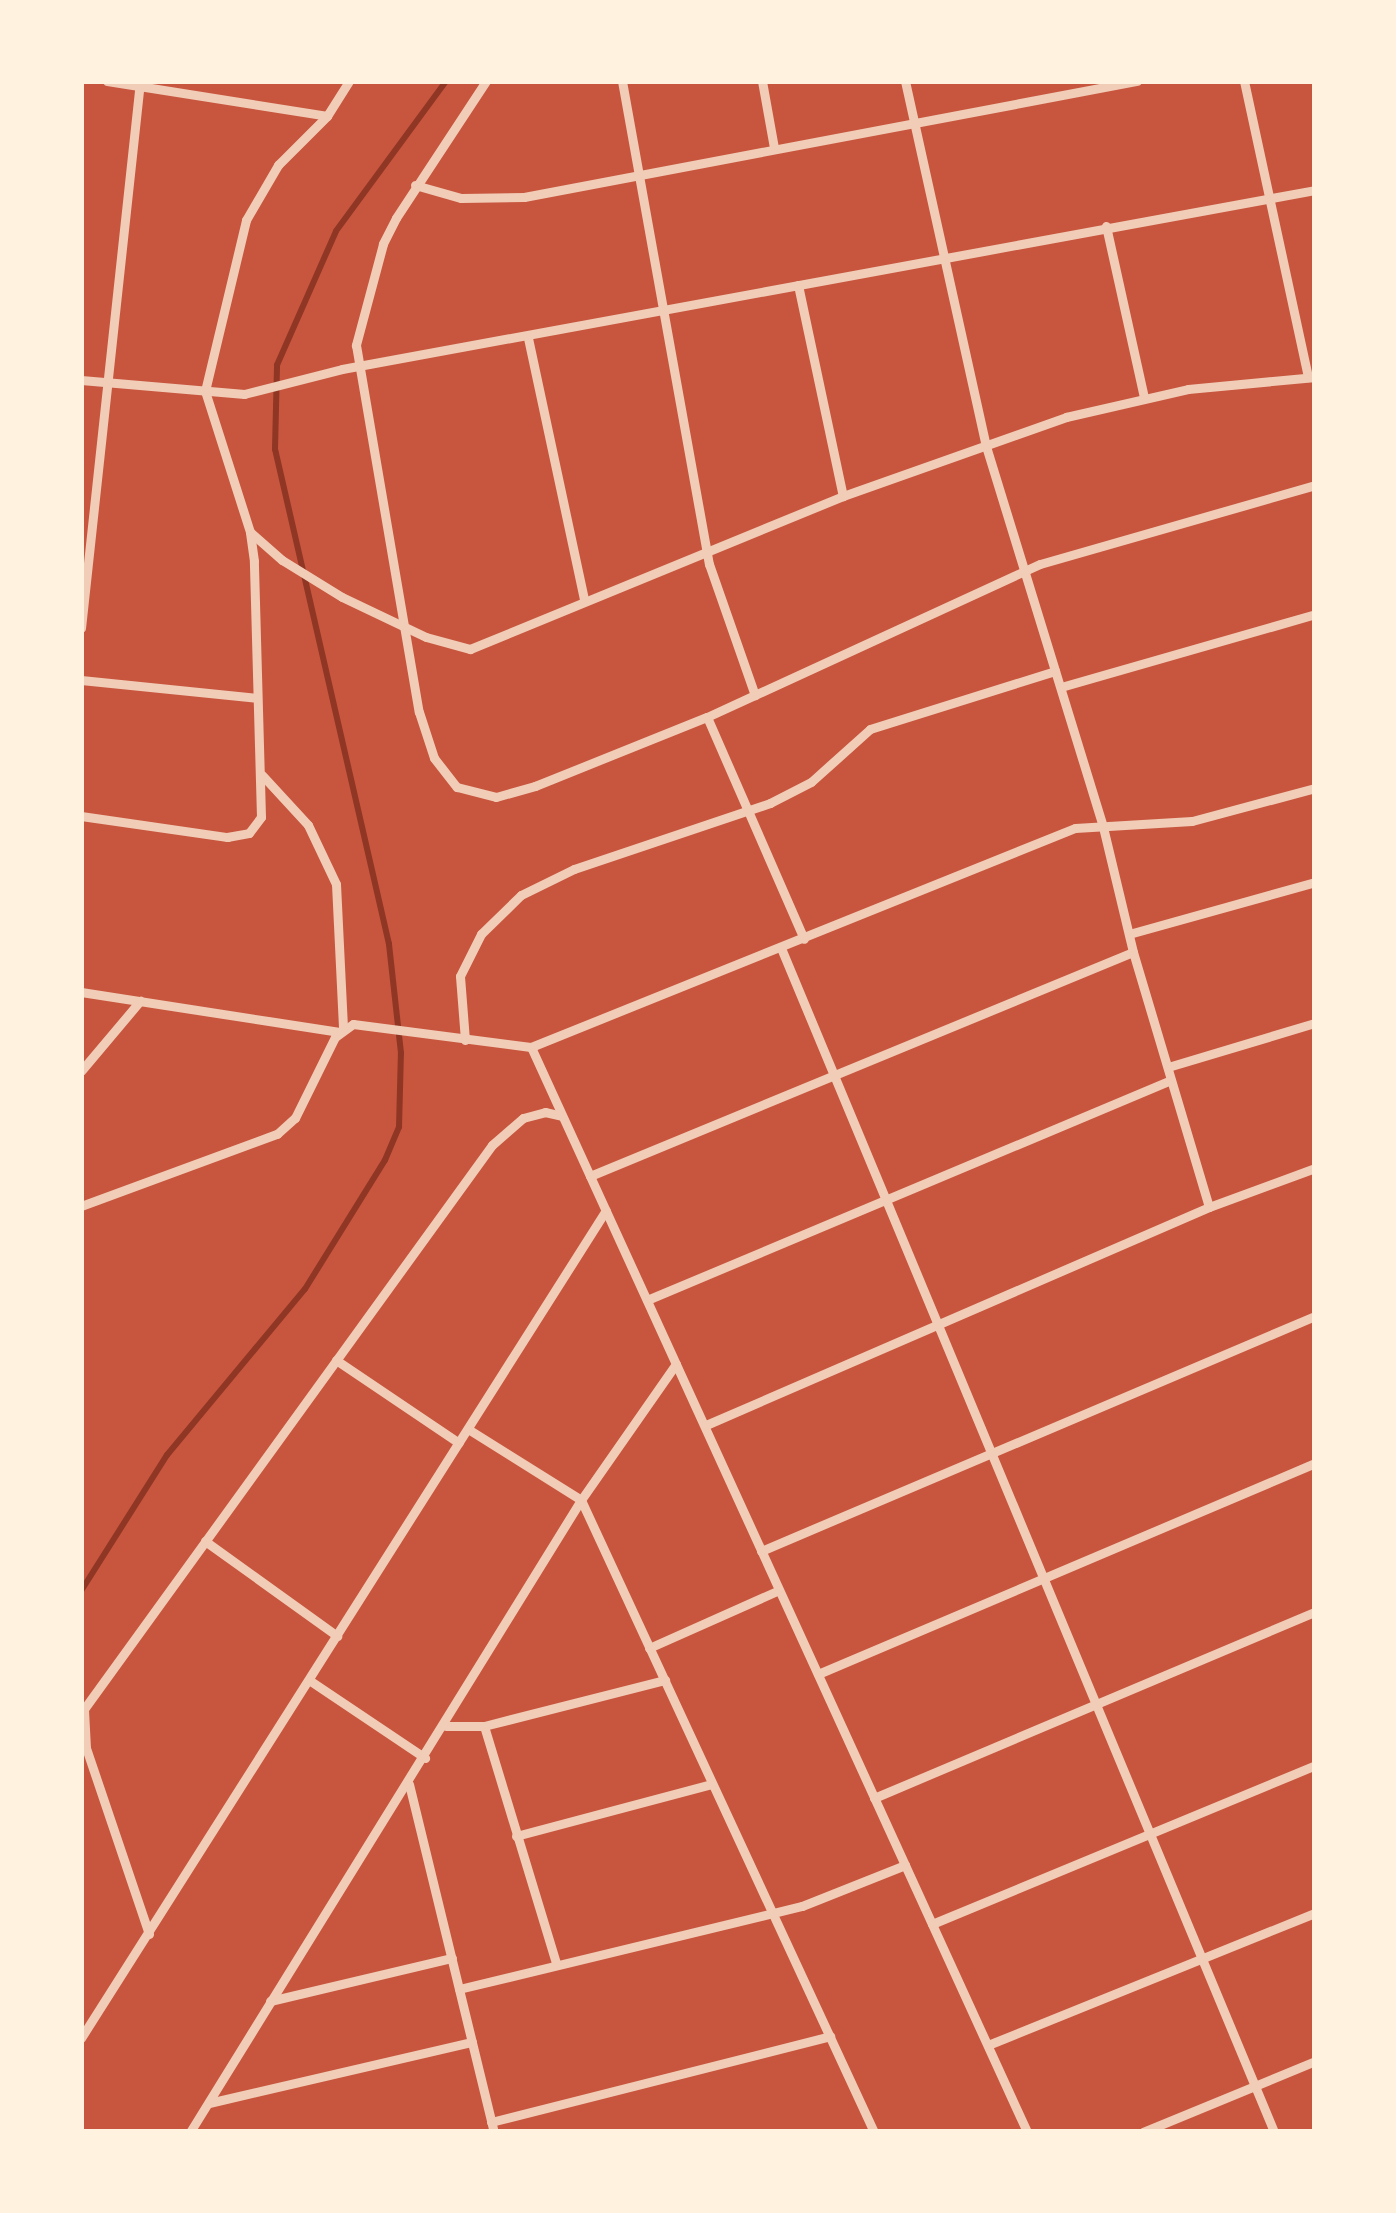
<!DOCTYPE html>
<html>
<head>
<meta charset="utf-8">
<style>
	body { margin:0 }
	#map { position:relative; width:1396px; height:2213px; overflow:hidden; background:#c8553d; font-family:"Archivo Narrow",sans-serif }
	div>[style] { position:absolute }
	[style*='--x'] { left:calc(var(--x)*1px); top:calc(var(--y)*1px); width:calc(var(--w)*1px); rotate:calc(var(--a)*1deg) }
	.stream>* { height:6px; margin:-3px; padding:0 3px; transform-origin:3px; border-radius:3px; background:#8f3625 }
	.minor>* { height:9px; margin:-4.5px; padding:0 4.5px; transform-origin:4.5px; border-radius:4.5px; background:#f1ccb7 }
	span { translate:-50% -50%; white-space:nowrap; text-align:center; line-height:1.15; -webkit-text-stroke:9px #fff3e0; paint-order:stroke }
	.frame { position:absolute; inset:0; border:84px solid #fff3e0; pointer-events:none }
</style>
</head>
<body>
<div id="map">
	<div class="stream">
		<i style="--x:81;--y:1591;--w:161;--a:-57.7"></i>
		<i style="--x:167;--y:1455;--w:216;--a:-50.3"></i>
		<i style="--x:305;--y:1289;--w:152;--a:-58.2"></i>
		<i style="--x:385;--y:1160;--w:36;--a:-67"></i>
		<i style="--x:399;--y:1127;--w:74;--a:-88.5"></i>
		<i style="--x:401;--y:1053;--w:110;--a:-96.3"></i>
		<i style="--x:389;--y:944;--w:508;--a:-102.97"></i>
		<i style="--x:275;--y:449;--w:84;--a:-88.6"></i>
		<i style="--x:277;--y:365;--w:146;--a:-66.2"></i>
		<i style="--x:336;--y:231;--w:186;--a:-53.7"></i>
	</div>
	<div class="minor">
		<i style="--x:107;--y:81;--w:223;--a:9"></i>
		<i style="--x:486;--y:81;--w:164;--a:123.3"></i>
		<i style="--x:396;--y:218;--w:29;--a:117"></i>
		<i style="--x:383;--y:244;--w:105;--a:105"></i>
		<i style="--x:356;--y:345;--w:372;--a:80.3"></i>
		<i style="--x:419;--y:712;--w:48;--a:71.9"></i>
		<i style="--x:434;--y:758;--w:37;--a:52"></i>
		<i style="--x:457;--y:787;--w:40;--a:14.4"></i>
		<i style="--x:496;--y:797;--w:41;--a:-15.8"></i>
		<i style="--x:535;--y:786;--w:185;--a:-21.9"></i>
		<i style="--x:707;--y:717;--w:366;--a:-24.7"></i>
		<i style="--x:1040;--y:564;--w:286;--a:-16"></i>
		<i style="--x:622;--y:81;--w:491;--a:79.8"></i>
		<i style="--x:709;--y:564;--w:139;--a:70.7"></i>
		<i style="--x:762;--y:81;--w:68;--a:79.8"></i>
		<i style="--x:905;--y:81;--w:371;--a:77.5"></i>
		<i style="--x:985;--y:443;--w:402;--a:72.9"></i>
		<i style="--x:1103;--y:827;--w:129;--a:76.5"></i>
		<i style="--x:1133;--y:952;--w:266;--a:73.4"></i>
		<i style="--x:1244;--y:81;--w:303;--a:77.8"></i>
		<i style="--x:415;--y:185;--w:48;--a:15.8"></i>
		<i style="--x:461;--y:198;--w:63;--a:-0.9"></i>
		<i style="--x:524;--y:197;--w:624;--a:-10.72"></i>
		<i style="--x:1106;--y:226;--w:175;--a:77.5"></i>
		<i style="--x:798;--y:285;--w:216;--a:78"></i>
		<i style="--x:528;--y:338;--w:268;--a:77.9"></i>
		<i style="--x:81;--y:380;--w:164;--a:4.9"></i>
		<i style="--x:244;--y:394;--w:101;--a:-14.3"></i>
		<i style="--x:342;--y:369;--w:989;--a:-10.42"></i>
		<i style="--x:250;--y:532;--w:43;--a:41.2"></i>
		<i style="--x:282;--y:560;--w:70;--a:31.7"></i>
		<i style="--x:342;--y:597;--w:93;--a:25.5"></i>
		<i style="--x:426;--y:637;--w:46;--a:15.3"></i>
		<i style="--x:470;--y:649;--w:403;--a:-22.3"></i>
		<i style="--x:843;--y:496;--w:237;--a:-19.5"></i>
		<i style="--x:1066;--y:417;--w:125;--a:-12.9"></i>
		<i style="--x:1188;--y:389;--w:128;--a:-5.4"></i>
		<i style="--x:81;--y:628;--w:550;--a:-83.84"></i>
		<i style="--x:81;--y:680;--w:177;--a:5.8"></i>
		<i style="--x:1061;--y:687;--w:264;--a:-16"></i>
		<i style="--x:707;--y:717;--w:242;--a:66.4"></i>
		<i style="--x:262;--y:775;--w:68;--a:47.4"></i>
		<i style="--x:308;--y:825;--w:65;--a:64.6"></i>
		<i style="--x:336;--y:884;--w:144;--a:87.2"></i>
		<i style="--x:81;--y:816;--w:148;--a:8.2"></i>
		<i style="--x:227;--y:837;--w:22;--a:-10"></i>
		<i style="--x:249;--y:833;--w:20;--a:-53"></i>
		<i style="--x:261;--y:817;--w:256;--a:-91.6"></i>
		<i style="--x:254;--y:561;--w:29;--a:-98"></i>
		<i style="--x:250;--y:532;--w:148;--a:-107.7"></i>
		<i style="--x:205;--y:391;--w:176;--a:-76.5"></i>
		<i style="--x:246;--y:220;--w:64;--a:-59.8"></i>
		<i style="--x:278;--y:165;--w:69;--a:-45"></i>
		<i style="--x:327;--y:116;--w:41;--a:-57.8"></i>
		<i style="--x:1129;--y:934;--w:193;--a:-15.6"></i>
		<i style="--x:781;--y:948;--w:1283;--a:67.39"></i>
		<i style="--x:81;--y:992;--w:260;--a:8.8"></i>
		<i style="--x:465;--y:1040;--w:64;--a:-94.5"></i>
		<i style="--x:460;--y:976;--w:47;--a:-63.4"></i>
		<i style="--x:481;--y:934;--w:56;--a:-44.3"></i>
		<i style="--x:521;--y:895;--w:59;--a:-26.1"></i>
		<i style="--x:574;--y:869;--w:207;--a:-18.6"></i>
		<i style="--x:770;--y:803;--w:46;--a:-27.1"></i>
		<i style="--x:811;--y:782;--w:79;--a:-41.9"></i>
		<i style="--x:870;--y:729;--w:194;--a:-17.4"></i>
		<i style="--x:531;--y:1047;--w:1193;--a:65.43"></i>
		<i style="--x:1168;--y:1067;--w:153;--a:-16.7"></i>
		<i style="--x:81;--y:1071;--w:92;--a:-49.9"></i>
		<i style="--x:590;--y:1176;--w:587;--a:-22.42"></i>
		<i style="--x:81;--y:1206;--w:209;--a:-20.2"></i>
		<i style="--x:277;--y:1134;--w:24;--a:-42"></i>
		<i style="--x:295;--y:1118;--w:90;--a:-63.7"></i>
		<i style="--x:335;--y:1037;--w:22;--a:-36"></i>
		<i style="--x:353;--y:1024;--w:179;--a:7.4"></i>
		<i style="--x:531;--y:1047;--w:586;--a:-21.93"></i>
		<i style="--x:1075;--y:828;--w:117;--a:-3.4"></i>
		<i style="--x:1192;--y:821;--w:127;--a:-15"></i>
		<i style="--x:647;--y:1300;--w:568;--a:-22.77"></i>
		<i style="--x:336;--y:1360;--w:148;--a:34"></i>
		<i style="--x:706;--y:1425;--w:548;--a:-23.43"></i>
		<i style="--x:1209;--y:1207;--w:113;--a:-20.2"></i>
		<i style="--x:468;--y:1429;--w:133;--a:32.1"></i>
		<i style="--x:581;--y:1500;--w:697;--a:65.13"></i>
		<i style="--x:205;--y:1541;--w:163;--a:35.7"></i>
		<i style="--x:761;--y:1551;--w:602;--a:-22.99"></i>
		<i style="--x:649;--y:1648;--w:142;--a:-24"></i>
		<i style="--x:818;--y:1674;--w:540;--a:-23"></i>
		<i style="--x:309;--y:1680;--w:140;--a:33.9"></i>
		<i style="--x:446;--y:1726;--w:38;--a:0"></i>
		<i style="--x:484;--y:1726;--w:187;--a:-14.3"></i>
		<i style="--x:484;--y:1726;--w:248;--a:73.1"></i>
		<i style="--x:409;--y:1784;--w:358;--a:76.3"></i>
		<i style="--x:874;--y:1798;--w:479;--a:-22.9"></i>
		<i style="--x:516;--y:1836;--w:202;--a:-14.9"></i>
		<i style="--x:932;--y:1924;--w:415;--a:-22.5"></i>
		<i style="--x:149;--y:1934;--w:196;--a:-108.7"></i>
		<i style="--x:86;--y:1748;--w:39;--a:-93"></i>
		<i style="--x:84;--y:1709;--w:696;--a:-54.12"></i>
		<i style="--x:492;--y:1145;--w:41;--a:-41.1"></i>
		<i style="--x:523;--y:1118;--w:23;--a:-15"></i>
		<i style="--x:545;--y:1112;--w:17;--a:13"></i>
		<i style="--x:459;--y:1989;--w:353;--a:-13.6"></i>
		<i style="--x:802;--y:1906;--w:111;--a:-21.7"></i>
		<i style="--x:270;--y:2001;--w:187;--a:-13.3"></i>
		<i style="--x:81;--y:2038;--w:980;--a:-57.62"></i>
		<i style="--x:988;--y:2045;--w:353;--a:-22"></i>
		<i style="--x:209;--y:2103;--w:270;--a:-13.1"></i>
		<i style="--x:491;--y:2122;--w:350;--a:-14.2"></i>
		<i style="--x:190;--y:2132;--w:743;--a:-58.26"></i>
		<i style="--x:581;--y:1500;--w:166;--a:-55.1"></i>
		<i style="--x:1143;--y:2132;--w:186;--a:-22.4"></i>
	</div>
	<div class="frame"></div>
</div>
</body>
</html>
